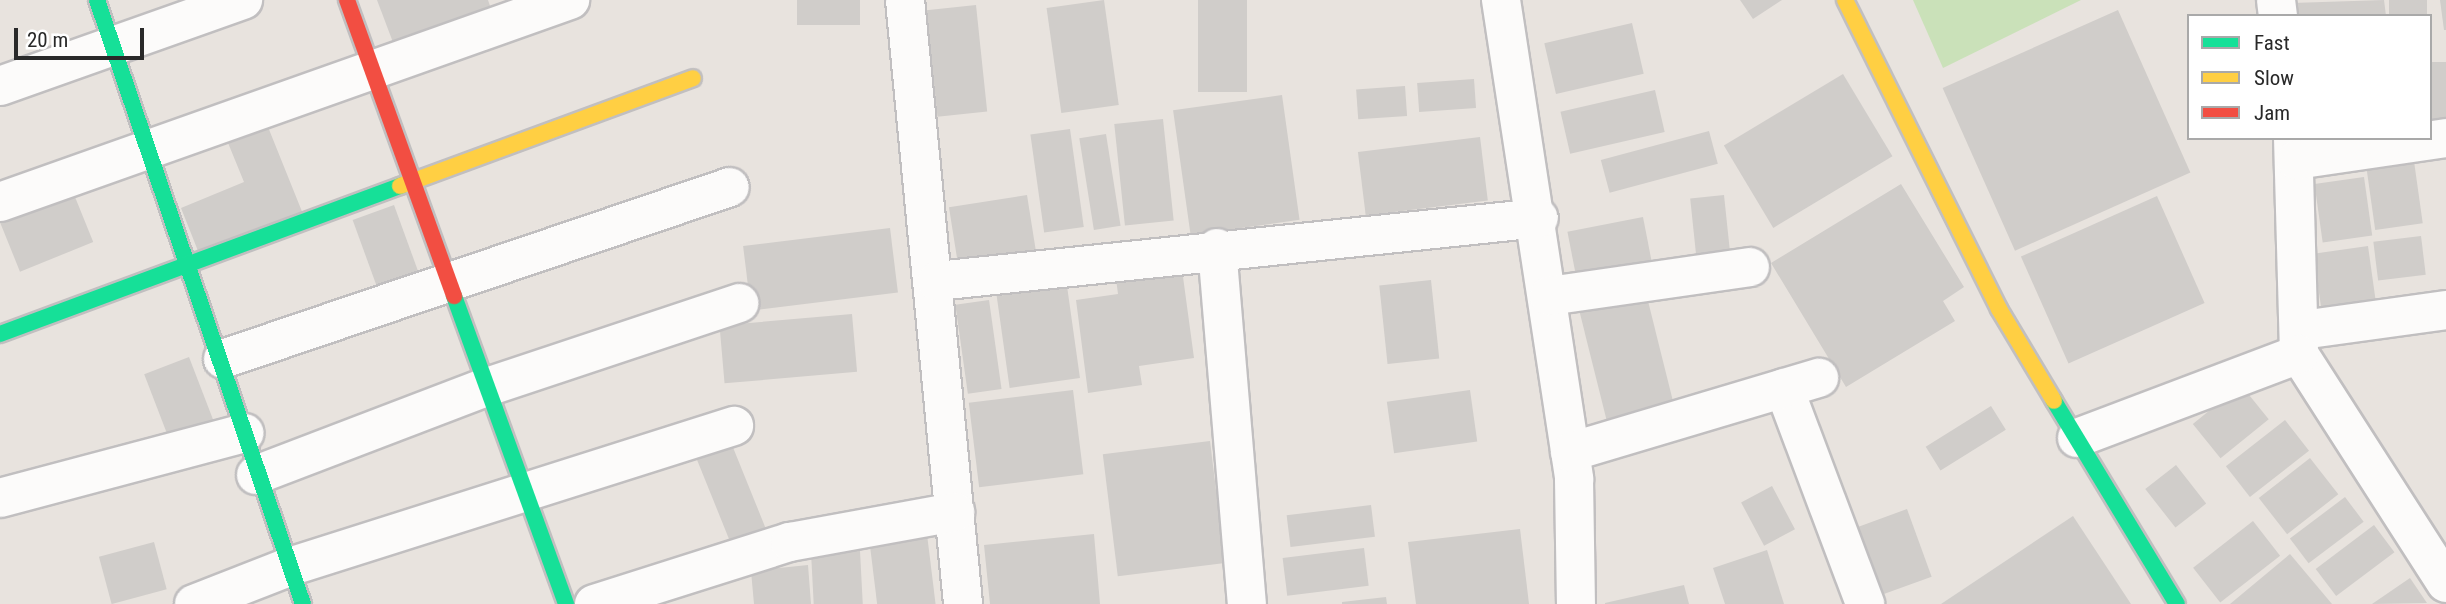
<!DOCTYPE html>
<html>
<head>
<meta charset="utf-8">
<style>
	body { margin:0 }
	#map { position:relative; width:2446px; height:604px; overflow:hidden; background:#e8e3de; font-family:"Roboto Condensed",sans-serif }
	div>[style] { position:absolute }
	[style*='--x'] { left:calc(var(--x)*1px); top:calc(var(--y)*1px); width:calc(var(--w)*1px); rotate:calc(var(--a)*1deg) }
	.green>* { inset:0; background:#cae1b9 }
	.building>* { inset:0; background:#d0cdca; transform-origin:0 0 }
	.roads { filter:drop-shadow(2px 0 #c1bfc0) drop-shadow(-2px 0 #c1bfc0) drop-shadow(0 2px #c1bfc0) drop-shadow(0 -2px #c1bfc0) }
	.street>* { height:38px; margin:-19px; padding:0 19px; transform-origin:19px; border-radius:19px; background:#fcfbfa }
	.fast>* { height:16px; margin:-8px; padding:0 8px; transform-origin:8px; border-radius:8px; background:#16e098 }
	.slow>* { height:16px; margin:-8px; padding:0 8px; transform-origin:8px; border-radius:8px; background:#ffcf43 }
	.jam>* { height:16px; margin:-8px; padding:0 8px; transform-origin:8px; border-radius:8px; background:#f24e42 }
	span { translate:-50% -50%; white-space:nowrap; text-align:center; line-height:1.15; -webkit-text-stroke:7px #fff; paint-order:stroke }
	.legend { position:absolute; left:2187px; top:14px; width:245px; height:126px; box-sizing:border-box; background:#fff; border:2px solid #a9a9a9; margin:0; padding:9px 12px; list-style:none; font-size:21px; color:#292929 }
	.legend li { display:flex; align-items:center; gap:14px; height:35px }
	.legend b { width:35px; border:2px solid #a9a9a9 }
	.scale { position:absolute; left:14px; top:28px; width:130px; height:32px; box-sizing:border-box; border:4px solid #292929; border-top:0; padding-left:9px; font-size:21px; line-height:24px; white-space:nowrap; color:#292929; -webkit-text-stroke:5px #fff; paint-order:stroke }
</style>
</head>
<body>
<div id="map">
	<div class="green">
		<i style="clip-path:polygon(1913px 0,2081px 0,1943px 68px)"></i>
	</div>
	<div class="building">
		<i style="clip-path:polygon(377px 0,488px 0,491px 9px,394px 45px)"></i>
		<i style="left:797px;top:0;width:63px;height:25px"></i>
		<i style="left:1104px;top:0;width:106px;height:58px;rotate:82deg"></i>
		<i style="left:1198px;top:0;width:49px;height:92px"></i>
		<i style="clip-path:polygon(1740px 0,1782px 0,1753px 19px)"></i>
		<i style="clip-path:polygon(2384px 0,2386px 16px,2293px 16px,2292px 3px)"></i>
		<i style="left:2389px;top:0;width:38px;height:16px"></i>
		<i style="clip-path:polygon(2440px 0,2446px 0,2446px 30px,2444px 30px)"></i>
		<i style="left:976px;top:5px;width:107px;height:50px;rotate:84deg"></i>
		<i style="left:2118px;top:10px;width:178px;height:192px;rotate:66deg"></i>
		<i style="left:1632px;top:23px;width:52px;height:90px;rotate:77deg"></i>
		<i style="left:2446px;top:62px;width:61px;height:16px;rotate:90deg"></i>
		<i style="left:1843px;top:74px;width:96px;height:139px;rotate:59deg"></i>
		<i style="left:1474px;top:79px;width:29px;height:57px;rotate:86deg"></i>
		<i style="left:1405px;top:86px;width:30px;height:49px;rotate:86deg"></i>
		<i style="left:1655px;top:90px;width:43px;height:97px;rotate:77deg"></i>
		<i style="left:1282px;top:95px;width:126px;height:110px;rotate:82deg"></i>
		<i style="left:1163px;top:119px;width:102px;height:49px;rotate:84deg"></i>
		<i style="clip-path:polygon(266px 122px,303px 214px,200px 256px,181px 208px,244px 182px,226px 138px)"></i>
		<i style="left:1070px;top:129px;width:99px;height:40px;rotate:82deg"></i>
		<i style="left:1709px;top:131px;width:34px;height:112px;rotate:75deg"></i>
		<i style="left:1106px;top:134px;width:93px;height:27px;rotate:81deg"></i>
		<i style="left:1480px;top:137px;width:64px;height:123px;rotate:83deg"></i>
		<i style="left:2413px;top:154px;width:70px;height:48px;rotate:82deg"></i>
		<i style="left:2364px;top:177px;width:59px;height:50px;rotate:82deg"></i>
		<i style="clip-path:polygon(1901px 184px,1964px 287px,1943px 301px,1955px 321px,1846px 387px,1771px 263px)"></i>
		<i style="left:73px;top:192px;width:54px;height:79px;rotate:68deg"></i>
		<i style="left:1027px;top:195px;width:62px;height:79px;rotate:81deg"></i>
		<i style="left:1724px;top:195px;width:64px;height:34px;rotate:84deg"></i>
		<i style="left:2157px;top:196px;width:117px;height:149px;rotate:66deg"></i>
		<i style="left:394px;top:205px;width:80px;height:44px;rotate:70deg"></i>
		<i style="left:1643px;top:217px;width:51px;height:77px;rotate:79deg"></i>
		<i style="left:890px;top:228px;width:65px;height:148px;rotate:83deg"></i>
		<i style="left:2421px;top:236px;width:39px;height:48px;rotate:83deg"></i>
		<i style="left:2368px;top:246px;width:58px;height:55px;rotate:82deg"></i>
		<i style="clip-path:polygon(1181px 262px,1194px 358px,1139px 366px,1142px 385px,1088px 393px,1076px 300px,1118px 294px,1115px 271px)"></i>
		<i style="left:1431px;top:280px;width:79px;height:52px;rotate:84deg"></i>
		<i style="left:1067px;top:286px;width:93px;height:71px;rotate:82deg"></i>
		<i style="left:1646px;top:293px;width:118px;height:69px;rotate:76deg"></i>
		<i style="left:989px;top:300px;width:90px;height:34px;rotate:82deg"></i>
		<i style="left:852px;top:314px;width:58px;height:133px;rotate:85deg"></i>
		<i style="left:189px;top:357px;width:70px;height:48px;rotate:69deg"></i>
		<i style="left:2241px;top:385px;width:44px;height:62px;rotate:51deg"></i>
		<i style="left:1073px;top:390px;width:85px;height:105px;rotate:83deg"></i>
		<i style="left:1470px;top:390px;width:52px;height:84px;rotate:82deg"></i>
		<i style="left:1991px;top:406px;width:28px;height:77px;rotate:58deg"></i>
		<i style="left:2285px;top:420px;width:39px;height:75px;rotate:52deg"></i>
		<i style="left:730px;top:440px;width:97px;height:38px;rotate:68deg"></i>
		<i style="left:1210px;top:441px;width:123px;height:108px;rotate:83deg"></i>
		<i style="left:2310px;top:458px;width:46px;height:65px;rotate:52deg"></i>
		<i style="left:2176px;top:465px;width:49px;height:39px;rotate:52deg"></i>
		<i style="left:1772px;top:486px;width:49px;height:35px;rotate:62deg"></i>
		<i style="left:2345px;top:497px;width:31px;height:69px;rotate:53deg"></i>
		<i style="left:1371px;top:505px;width:32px;height:85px;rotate:83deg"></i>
		<i style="left:1907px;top:509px;width:72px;height:53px;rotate:70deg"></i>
		<i style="clip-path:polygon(2073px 516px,2131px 604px,1941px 604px)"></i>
		<i style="left:2253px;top:521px;width:44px;height:76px;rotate:52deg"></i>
		<i style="left:2374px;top:525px;width:34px;height:73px;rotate:53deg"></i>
		<i style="left:926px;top:526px;width:79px;height:58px;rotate:83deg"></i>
		<i style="clip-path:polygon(1520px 529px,1529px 604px,1416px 604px,1408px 542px)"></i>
		<i style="clip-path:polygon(1094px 534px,1100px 604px,990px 604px,984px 545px)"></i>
		<i style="left:154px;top:542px;width:49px;height:57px;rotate:75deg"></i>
		<i style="left:1364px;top:548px;width:38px;height:82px;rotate:83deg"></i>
		<i style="clip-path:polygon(1767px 550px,1784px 604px,1725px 604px,1713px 568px)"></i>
		<i style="left:860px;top:551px;width:53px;height:49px;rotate:87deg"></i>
		<i style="clip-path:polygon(2290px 554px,2332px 604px,2230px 604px)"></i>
		<i style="clip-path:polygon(808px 565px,811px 604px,754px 604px,751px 571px)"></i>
		<i style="clip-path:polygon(2410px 578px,2427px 603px,2372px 604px)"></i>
		<i style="clip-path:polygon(1684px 585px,1689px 604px,1605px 604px,1605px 603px)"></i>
		<i style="clip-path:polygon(1386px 597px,1387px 604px,1342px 604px,1342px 602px)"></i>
	</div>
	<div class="roads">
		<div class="street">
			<i style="--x:905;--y:0;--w:607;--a:84.51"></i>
			<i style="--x:1501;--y:0;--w:485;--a:81.3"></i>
			<i style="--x:1574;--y:479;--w:125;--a:89.1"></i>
			<i style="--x:2276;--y:0;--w:16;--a:83"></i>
			<i style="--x:0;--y:86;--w:258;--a:-19.5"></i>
			<i style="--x:2293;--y:138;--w:216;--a:88.4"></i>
			<i style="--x:2299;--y:354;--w:272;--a:57.3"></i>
			<i style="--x:2296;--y:160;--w:152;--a:-8.3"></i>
			<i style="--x:0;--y:202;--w:605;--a:-19.51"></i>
			<i style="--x:1217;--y:248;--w:357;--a:85.2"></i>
			<i style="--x:937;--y:281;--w:605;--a:-5.97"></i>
			<i style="--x:1549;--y:296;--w:203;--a:-8.2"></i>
			<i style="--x:2302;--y:330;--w:145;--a:-7.9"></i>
			<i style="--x:223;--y:359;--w:535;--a:-18.74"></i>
			<i style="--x:1784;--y:388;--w:231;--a:69.4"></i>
			<i style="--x:2077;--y:438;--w:237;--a:-20.7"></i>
			<i style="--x:1570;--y:452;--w:260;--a:-16.6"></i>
			<i style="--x:256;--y:475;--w:247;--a:-20.9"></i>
			<i style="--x:487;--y:387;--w:266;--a:-18.4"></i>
			<i style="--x:0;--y:498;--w:253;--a:-14.9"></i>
			<i style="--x:194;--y:604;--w:102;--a:-21.3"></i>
			<i style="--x:289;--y:567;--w:467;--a:-17.6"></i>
			<i style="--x:594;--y:604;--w:206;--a:-17.6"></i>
			<i style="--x:790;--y:542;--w:168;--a:-10.3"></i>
		</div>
		<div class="fast">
			<i style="--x:97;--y:0;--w:638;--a:71.17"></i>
			<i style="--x:454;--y:296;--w:328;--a:70"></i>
			<i style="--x:0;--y:334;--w:427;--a:-20.3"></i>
			<i style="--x:2054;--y:401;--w:237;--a:58.8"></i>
		</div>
		<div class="slow">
			<i style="--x:1845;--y:0;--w:345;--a:63.5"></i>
			<i style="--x:1999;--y:309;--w:107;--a:59.1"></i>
			<i style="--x:400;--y:186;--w:312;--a:-20.2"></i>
		</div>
		<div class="jam">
			<i style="--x:347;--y:0;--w:315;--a:70.1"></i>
		</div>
	</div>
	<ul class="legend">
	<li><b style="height:9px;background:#16e098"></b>Fast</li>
	<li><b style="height:9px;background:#ffcf43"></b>Slow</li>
	<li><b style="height:9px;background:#f24e42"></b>Jam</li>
	</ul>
	<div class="scale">20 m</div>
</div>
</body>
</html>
